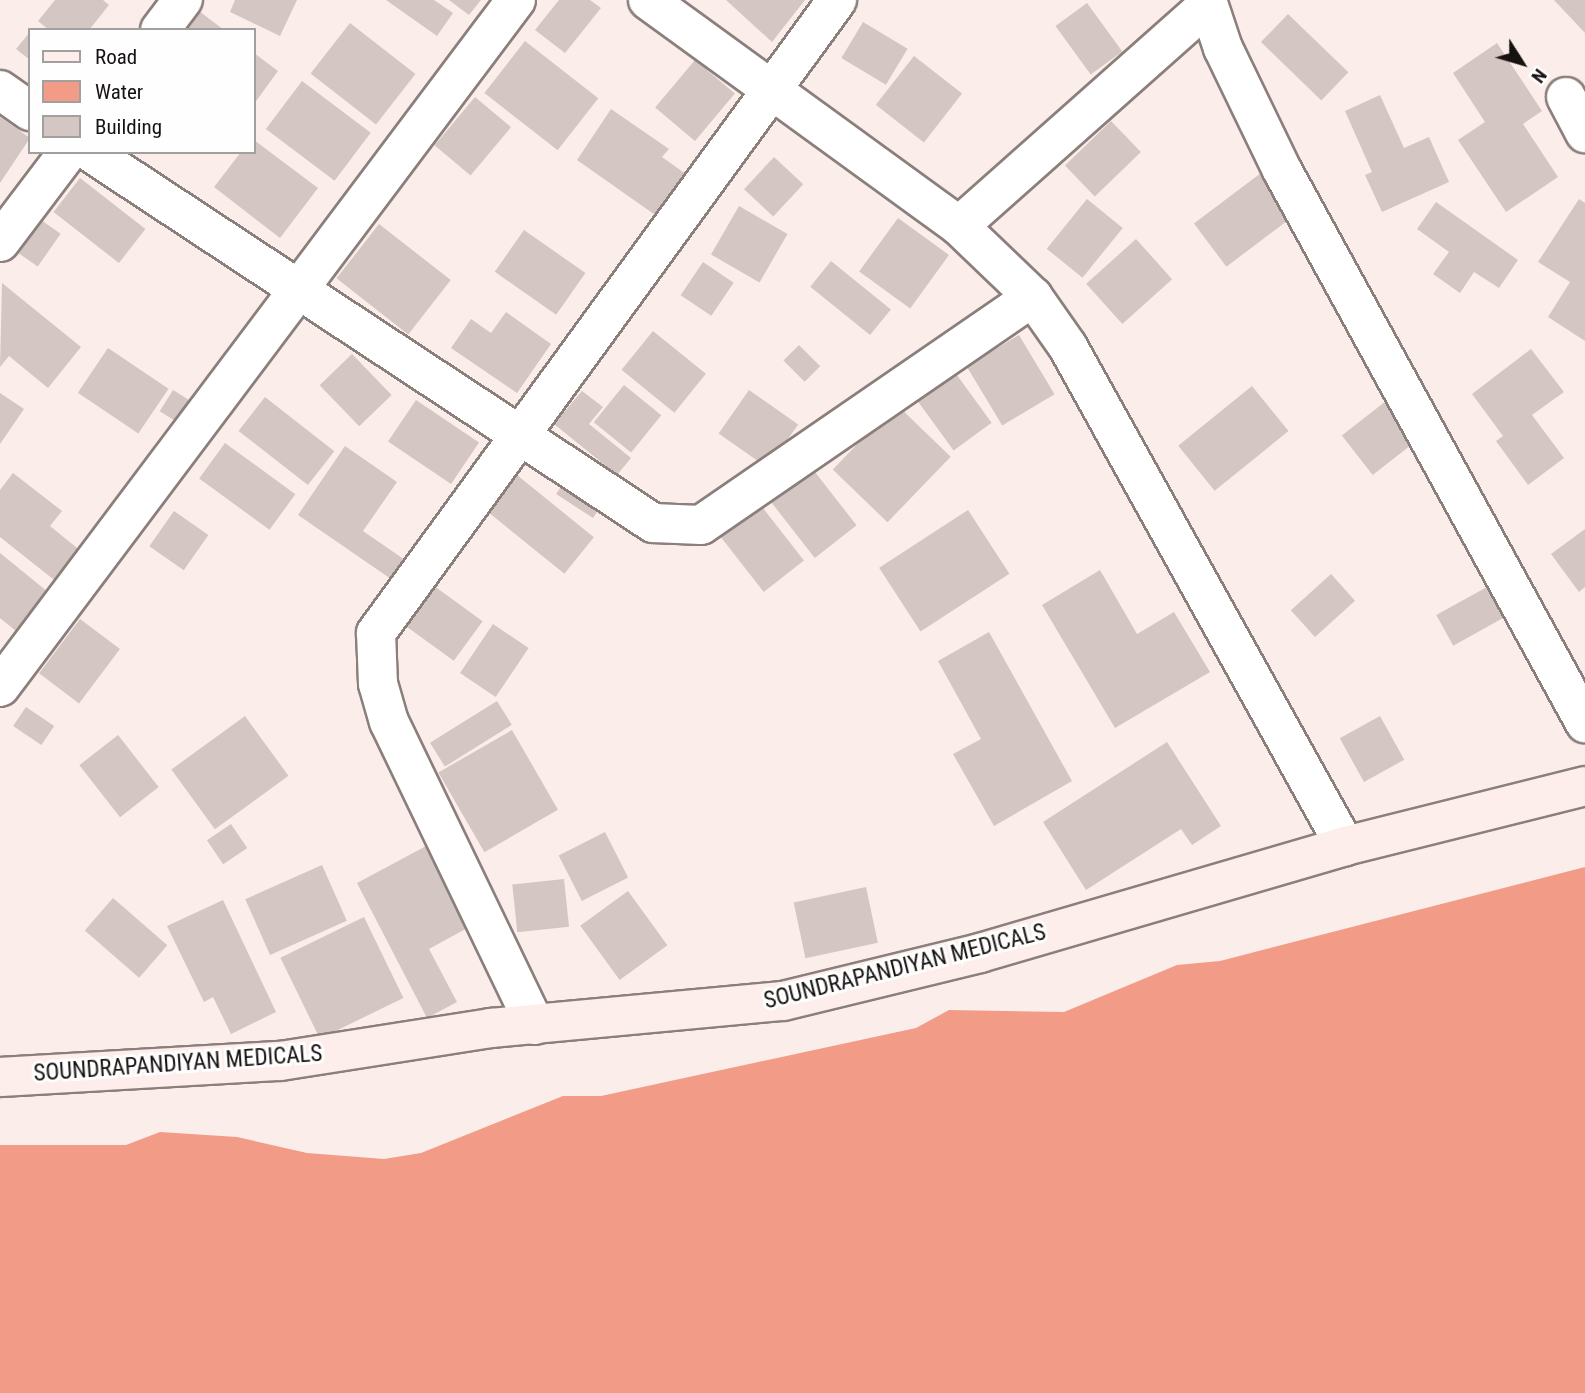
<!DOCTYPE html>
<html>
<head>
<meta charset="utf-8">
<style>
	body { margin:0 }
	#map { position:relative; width:1585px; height:1393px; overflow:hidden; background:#fbedea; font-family:"Roboto Condensed",sans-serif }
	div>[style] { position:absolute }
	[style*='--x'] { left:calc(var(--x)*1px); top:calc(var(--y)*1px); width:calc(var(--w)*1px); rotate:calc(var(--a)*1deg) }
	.water>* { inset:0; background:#f29c88 }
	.building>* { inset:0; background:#d4c7c3; transform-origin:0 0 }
	.roads { filter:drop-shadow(2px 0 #8b7f7c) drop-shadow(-2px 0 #8b7f7c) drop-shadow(0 2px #8b7f7c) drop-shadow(0 -2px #8b7f7c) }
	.minor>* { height:38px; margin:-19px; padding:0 19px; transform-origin:19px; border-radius:19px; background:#fff }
	.secondary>* { height:38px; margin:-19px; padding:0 19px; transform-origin:19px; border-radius:19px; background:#fdeeeb }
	span { translate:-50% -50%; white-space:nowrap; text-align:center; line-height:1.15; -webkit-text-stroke:6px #fefefe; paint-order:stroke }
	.street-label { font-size:23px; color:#161211 }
	.legend { position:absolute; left:28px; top:28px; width:228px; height:126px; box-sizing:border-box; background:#fefefe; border:2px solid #a1a09f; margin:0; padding:9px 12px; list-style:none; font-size:21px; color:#161211 }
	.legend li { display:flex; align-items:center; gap:14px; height:35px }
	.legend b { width:35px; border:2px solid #a1a09f }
	.north { position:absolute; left:1487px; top:28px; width:70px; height:70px; -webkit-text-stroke:5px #fefefe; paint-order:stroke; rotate:127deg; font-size:19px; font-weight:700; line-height:28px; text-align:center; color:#161211 }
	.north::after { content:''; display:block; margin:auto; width:24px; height:32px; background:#161211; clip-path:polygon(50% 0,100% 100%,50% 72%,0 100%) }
</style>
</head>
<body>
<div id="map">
	<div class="water">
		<i style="clip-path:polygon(1585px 867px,1585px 1393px,0 1393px,0 1145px,126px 1145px,160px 1132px,237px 1137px,307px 1153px,384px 1159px,421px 1153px,563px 1096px,601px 1096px,916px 1028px,949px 1010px,1064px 1012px,1177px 965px,1220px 961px)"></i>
	</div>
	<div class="building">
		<i style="clip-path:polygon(55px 0,103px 0,109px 5px,89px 30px,49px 30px,38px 21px)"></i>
		<i style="clip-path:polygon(235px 0,297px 0,280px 36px,230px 12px)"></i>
		<i style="clip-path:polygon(386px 0,434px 0,453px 13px,437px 36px)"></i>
		<i style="clip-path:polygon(449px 0,481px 0,469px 15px)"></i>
		<i style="clip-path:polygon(559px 0,590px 0,601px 8px,565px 53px,535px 30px)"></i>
		<i style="clip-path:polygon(726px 0,805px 0,772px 42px)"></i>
		<i style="clip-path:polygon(1554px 0,1585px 0,1585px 33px)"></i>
		<i style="left:1087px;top:3px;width:60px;height:39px;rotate:54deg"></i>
		<i style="clip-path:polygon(199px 11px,224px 30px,185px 30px)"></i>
		<i style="left:1288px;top:14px;width:84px;height:39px;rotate:44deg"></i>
		<i style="left:863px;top:22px;width:52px;height:42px;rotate:31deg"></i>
		<i style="left:350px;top:23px;width:83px;height:64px;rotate:38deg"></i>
		<i style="clip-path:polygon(30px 32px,30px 60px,16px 49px)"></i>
		<i style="left:525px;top:41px;width:93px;height:66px;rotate:38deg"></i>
		<i style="clip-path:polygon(1497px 43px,1542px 111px,1523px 124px,1558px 177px,1506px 212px,1458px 140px,1485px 122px,1453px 73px)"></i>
		<i style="clip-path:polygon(254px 53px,278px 71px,254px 104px)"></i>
		<i style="left:914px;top:56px;width:61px;height:62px;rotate:38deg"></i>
		<i style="left:695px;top:60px;width:52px;height:62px;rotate:40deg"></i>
		<i style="left:302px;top:81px;width:86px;height:60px;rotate:37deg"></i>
		<i style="clip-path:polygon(1380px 95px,1404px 148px,1429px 137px,1449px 182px,1382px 212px,1365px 175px,1372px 172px,1345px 111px)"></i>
		<i style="left:475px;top:97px;width:47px;height:63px;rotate:40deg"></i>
		<i style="clip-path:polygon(611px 109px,669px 149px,662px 157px,697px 182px,668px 224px,577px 160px)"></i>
		<i style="clip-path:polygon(0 117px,30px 138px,0 183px)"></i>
		<i style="left:1111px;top:121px;width:43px;height:64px;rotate:46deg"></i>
		<i style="clip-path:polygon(254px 140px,318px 188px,280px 238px,214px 187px,241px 152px,254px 152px)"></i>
		<i style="left:774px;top:157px;width:40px;height:44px;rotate:43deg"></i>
		<i style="left:1261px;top:173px;width:54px;height:84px;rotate:53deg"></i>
		<i style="left:80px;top:178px;width:83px;height:43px;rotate:38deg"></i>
		<i style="left:1087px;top:199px;width:46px;height:64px;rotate:39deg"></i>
		<i style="clip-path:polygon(1579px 199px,1585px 203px,1585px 341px,1548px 317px,1570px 282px,1538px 262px)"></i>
		<i style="clip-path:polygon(1436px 202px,1518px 260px,1499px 288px,1474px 272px,1460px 293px,1433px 274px,1449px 252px,1417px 229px)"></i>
		<i style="left:739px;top:206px;width:56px;height:56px;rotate:30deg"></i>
		<i style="left:898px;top:218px;width:63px;height:66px;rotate:36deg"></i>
		<i style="left:41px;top:220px;width:24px;height:40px;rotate:35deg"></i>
		<i style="left:379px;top:224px;width:91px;height:69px;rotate:38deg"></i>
		<i style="left:524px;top:230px;width:75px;height:51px;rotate:35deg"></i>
		<i style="left:1136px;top:239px;width:54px;height:67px;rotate:48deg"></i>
		<i style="left:831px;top:261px;width:77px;height:33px;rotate:39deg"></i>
		<i style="left:703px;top:262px;width:37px;height:40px;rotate:34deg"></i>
		<i style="clip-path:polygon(2px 283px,81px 347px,48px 388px,9px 356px,0 367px)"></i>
		<i style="clip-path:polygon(506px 312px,551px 344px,517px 393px,451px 348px,471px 319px,491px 333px)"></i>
		<i style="left:653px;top:331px;width:68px;height:50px;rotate:39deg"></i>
		<i style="left:1019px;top:335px;width:69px;height:61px;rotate:59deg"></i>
		<i style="left:799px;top:345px;width:30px;height:22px;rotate:45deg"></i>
		<i style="left:108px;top:348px;width:73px;height:54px;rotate:34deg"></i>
		<i style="clip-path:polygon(1531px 349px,1564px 392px,1532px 415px,1564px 458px,1528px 485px,1496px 441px,1503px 436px,1472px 394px)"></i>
		<i style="left:352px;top:354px;width:57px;height:45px;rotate:46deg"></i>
		<i style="left:954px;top:371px;width:64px;height:47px;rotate:54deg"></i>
		<i style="left:624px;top:385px;width:48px;height:48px;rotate:39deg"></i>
		<i style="left:1252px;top:386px;width:58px;height:95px;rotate:51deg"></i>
		<i style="left:173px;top:390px;width:26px;height:25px;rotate:32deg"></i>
		<i style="left:749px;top:390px;width:60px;height:53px;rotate:35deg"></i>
		<i style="clip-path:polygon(582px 391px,603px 407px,589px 424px,631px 458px,617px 475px,554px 424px)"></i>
		<i style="clip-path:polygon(0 393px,24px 409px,0 444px)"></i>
		<i style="left:265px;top:397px;width:88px;height:43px;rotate:38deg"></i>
		<i style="left:416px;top:400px;width:76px;height:50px;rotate:34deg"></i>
		<i style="left:1386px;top:401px;width:50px;height:56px;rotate:52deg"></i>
		<i style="left:896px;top:404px;width:76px;height:91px;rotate:44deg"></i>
		<i style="left:225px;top:443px;width:87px;height:44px;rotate:36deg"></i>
		<i style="clip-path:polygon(345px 446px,397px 482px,363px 531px,405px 560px,391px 579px,298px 515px)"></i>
		<i style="left:811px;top:467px;width:74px;height:53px;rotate:52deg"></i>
		<i style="clip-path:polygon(13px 473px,62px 511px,50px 526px,82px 552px,58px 583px,0 537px,0 490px)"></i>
		<i style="left:517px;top:475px;width:99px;height:47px;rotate:39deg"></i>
		<i style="left:566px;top:479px;width:44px;height:18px;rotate:33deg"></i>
		<i style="left:759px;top:503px;width:73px;height:51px;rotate:52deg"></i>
		<i style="left:968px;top:510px;width:76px;height:106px;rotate:57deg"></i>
		<i style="left:174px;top:511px;width:42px;height:43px;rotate:35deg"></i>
		<i style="clip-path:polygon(1585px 529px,1585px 587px,1579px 592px,1551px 554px)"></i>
		<i style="clip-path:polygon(0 553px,48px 592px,16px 631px,0 618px)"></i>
		<i style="clip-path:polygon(1100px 570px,1137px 634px,1174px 612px,1210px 672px,1115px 728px,1042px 605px)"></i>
		<i style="left:1331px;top:574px;width:36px;height:54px;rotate:48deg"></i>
		<i style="left:430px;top:583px;width:65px;height:49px;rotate:36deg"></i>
		<i style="left:1487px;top:587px;width:35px;height:58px;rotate:61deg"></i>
		<i style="left:80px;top:619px;width:50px;height:68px;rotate:37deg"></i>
		<i style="left:493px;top:624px;width:43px;height:59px;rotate:34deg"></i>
		<i style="clip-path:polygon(989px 632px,1072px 781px,994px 826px,953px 754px,981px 739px,938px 661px)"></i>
		<i style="left:497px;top:701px;width:28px;height:79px;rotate:58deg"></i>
		<i style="left:26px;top:707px;width:34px;height:23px;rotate:34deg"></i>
		<i style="left:245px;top:716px;width:74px;height:91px;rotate:54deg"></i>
		<i style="left:1380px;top:716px;width:50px;height:46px;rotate:61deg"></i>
		<i style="left:512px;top:730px;width:92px;height:85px;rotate:60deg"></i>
		<i style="left:118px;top:735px;width:66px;height:49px;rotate:52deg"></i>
		<i style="clip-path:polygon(1167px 742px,1221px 826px,1192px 845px,1181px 829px,1086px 890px,1043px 822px)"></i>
		<i style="left:231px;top:824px;width:29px;height:29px;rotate:56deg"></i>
		<i style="left:605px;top:832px;width:51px;height:52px;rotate:63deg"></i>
		<i style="clip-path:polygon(428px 845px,471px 926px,429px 949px,457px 1002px,427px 1018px,357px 883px)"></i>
		<i style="left:322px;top:865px;width:61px;height:84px;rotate:66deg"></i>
		<i style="left:564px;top:879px;width:48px;height:52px;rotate:84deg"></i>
		<i style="left:866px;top:887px;width:57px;height:74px;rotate:78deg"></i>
		<i style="left:628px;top:891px;width:67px;height:59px;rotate:54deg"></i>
		<i style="left:113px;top:898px;width:72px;height:43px;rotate:41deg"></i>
		<i style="clip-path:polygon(223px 900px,276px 1012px,231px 1034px,213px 997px,204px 1002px,167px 926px)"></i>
		<i style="left:364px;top:917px;width:90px;height:93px;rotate:64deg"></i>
	</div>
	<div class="roads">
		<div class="minor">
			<i style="--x:648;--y:0;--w:384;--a:36"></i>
			<i style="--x:959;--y:226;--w:103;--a:43.8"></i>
			<i style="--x:1033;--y:297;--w:61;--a:55"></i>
			<i style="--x:1068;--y:347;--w:571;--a:60.96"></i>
			<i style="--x:1207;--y:0;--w:51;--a:71.6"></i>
			<i style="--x:1223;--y:48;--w:136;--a:64.2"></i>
			<i style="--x:1282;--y:170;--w:631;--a:61.28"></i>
			<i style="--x:160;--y:30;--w:38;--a:-53"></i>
			<i style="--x:0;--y:90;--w:37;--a:35"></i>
			<i style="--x:1566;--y:97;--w:41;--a:62.2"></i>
			<i style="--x:90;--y:152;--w:674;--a:33.38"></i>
			<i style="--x:653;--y:523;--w:48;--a:2.4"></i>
			<i style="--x:701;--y:525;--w:403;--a:-34.5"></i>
			<i style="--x:959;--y:226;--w:332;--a:-41.6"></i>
			<i style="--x:0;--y:242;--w:113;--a:-52.9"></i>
			<i style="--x:0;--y:687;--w:859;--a:-53.09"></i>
			<i style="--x:535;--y:1025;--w:336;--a:-115.7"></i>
			<i style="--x:389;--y:722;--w:40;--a:-106"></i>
			<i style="--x:378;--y:684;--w:51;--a:-92.2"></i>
			<i style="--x:376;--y:633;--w:783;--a:-53.93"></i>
		</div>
		<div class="secondary">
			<i style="--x:0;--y:1077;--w:280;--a:-3.3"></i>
			<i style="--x:280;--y:1061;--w:214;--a:-8.9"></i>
			<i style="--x:491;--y:1028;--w:293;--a:-5.3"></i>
			<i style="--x:783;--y:1001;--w:203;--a:-13.7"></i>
			<i style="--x:980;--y:953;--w:380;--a:-16.3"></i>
			<i style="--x:1345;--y:846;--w:247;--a:-14"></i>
		</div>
	</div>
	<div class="street-label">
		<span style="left:905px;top:967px;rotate:-14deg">SOUNDRAPANDIYAN MEDICALS</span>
		<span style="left:178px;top:1064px;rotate:-4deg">SOUNDRAPANDIYAN MEDICALS</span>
	</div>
	<ul class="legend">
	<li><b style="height:9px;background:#fdeeeb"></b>Road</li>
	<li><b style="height:19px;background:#f29c88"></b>Water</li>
	<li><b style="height:19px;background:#d4c7c3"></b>Building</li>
	</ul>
	<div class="north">N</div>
</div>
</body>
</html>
